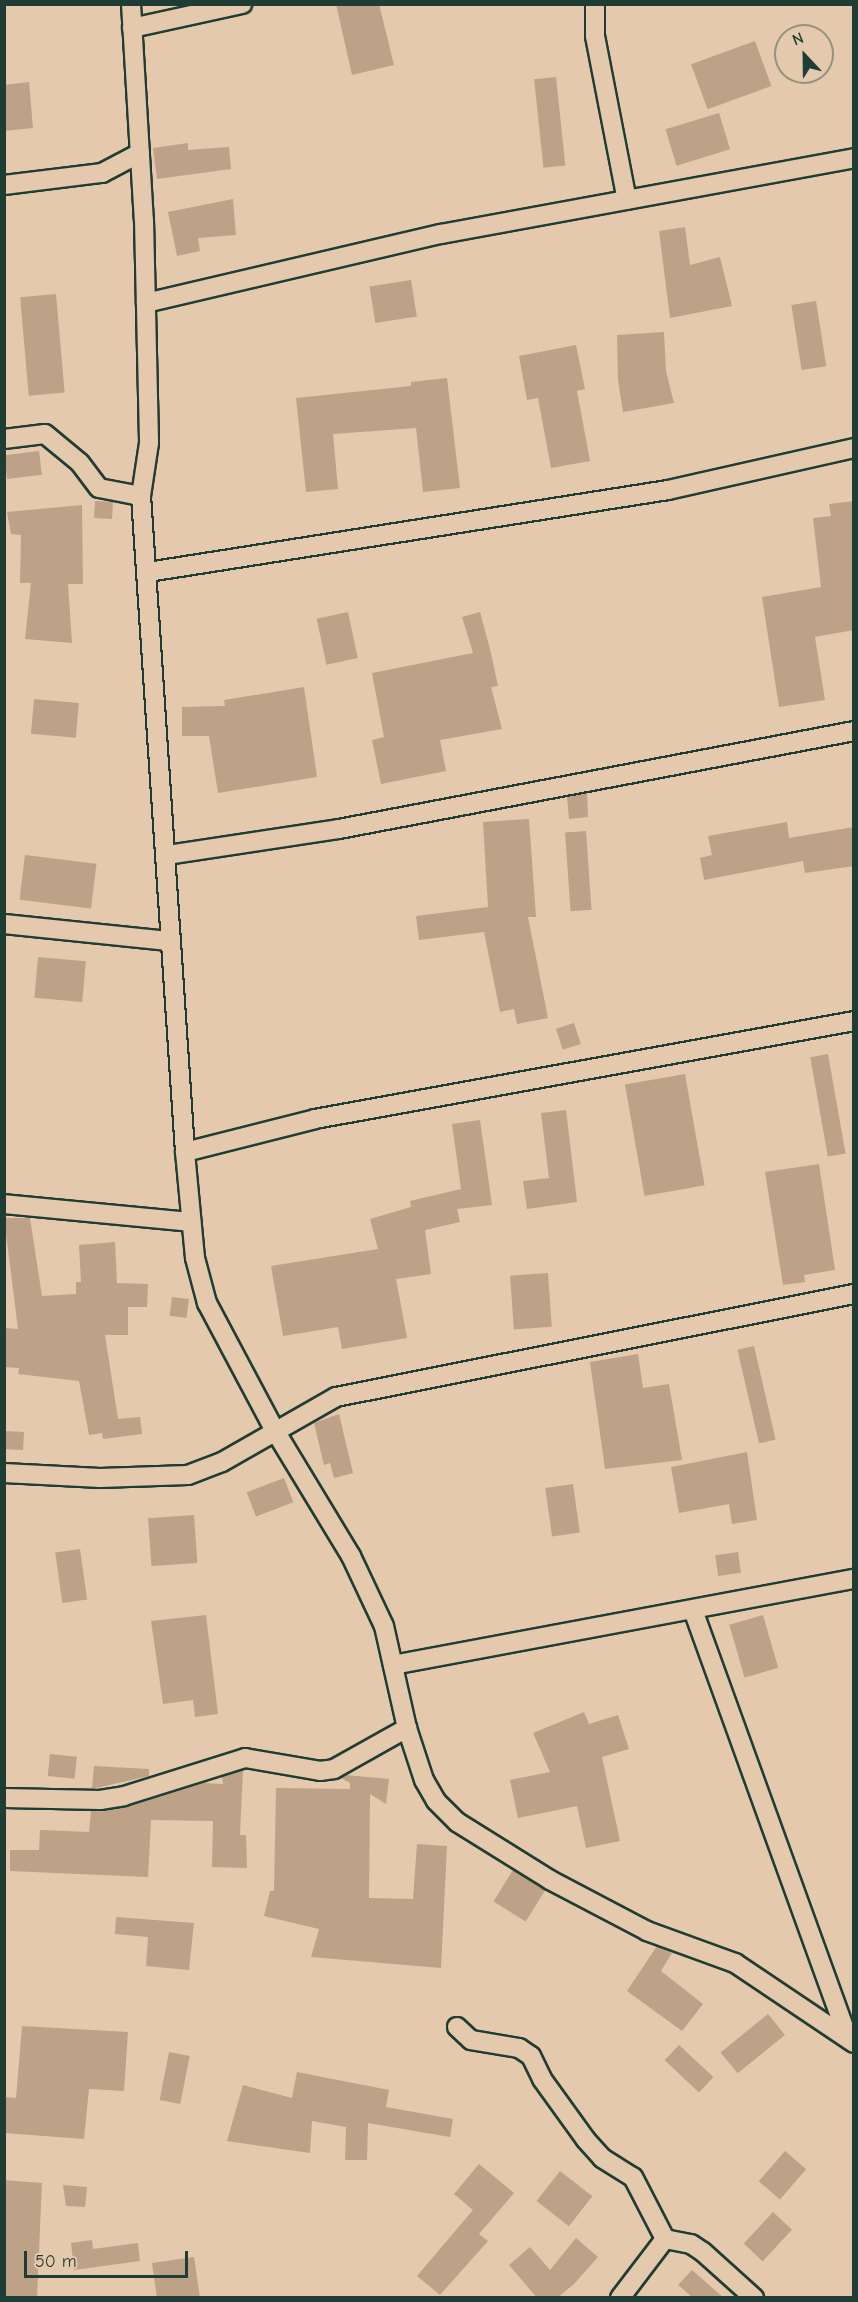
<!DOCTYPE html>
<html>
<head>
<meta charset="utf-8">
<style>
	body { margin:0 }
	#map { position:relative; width:858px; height:2302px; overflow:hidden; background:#e4c9ac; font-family:"Comic Neue",sans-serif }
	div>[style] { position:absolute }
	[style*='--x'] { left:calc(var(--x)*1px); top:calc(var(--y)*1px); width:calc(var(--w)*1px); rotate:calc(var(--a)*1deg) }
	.building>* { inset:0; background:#bea288; transform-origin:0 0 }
	.roads { filter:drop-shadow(2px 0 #1f3d34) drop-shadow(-2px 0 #1f3d34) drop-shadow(0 2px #1f3d34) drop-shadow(0 -2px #1f3d34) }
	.street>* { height:18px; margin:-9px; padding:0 9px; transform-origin:9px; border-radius:9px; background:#e4c9ac }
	span { translate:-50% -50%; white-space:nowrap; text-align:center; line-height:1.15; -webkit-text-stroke:4.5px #e4c9ac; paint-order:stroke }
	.frame { position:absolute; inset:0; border:6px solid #1f3d34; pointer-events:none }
	.north { position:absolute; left:774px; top:24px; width:60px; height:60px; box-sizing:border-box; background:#e4c9ac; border:2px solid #95917c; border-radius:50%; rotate:338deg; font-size:16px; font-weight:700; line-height:24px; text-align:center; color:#1f3d34 }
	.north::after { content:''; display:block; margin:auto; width:21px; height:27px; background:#1f3d34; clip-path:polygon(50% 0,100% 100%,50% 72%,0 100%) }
	.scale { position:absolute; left:24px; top:2251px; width:164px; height:27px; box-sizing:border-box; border:3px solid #1f3d34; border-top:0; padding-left:8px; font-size:18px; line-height:21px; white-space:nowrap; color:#1f3d34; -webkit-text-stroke:4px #e4c9ac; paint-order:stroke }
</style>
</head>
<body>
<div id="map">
	<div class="building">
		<i style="clip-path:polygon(336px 4px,379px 4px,394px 65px,352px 75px)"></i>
		<i style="left:755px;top:41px;width:48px;height:68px;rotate:70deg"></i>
		<i style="left:556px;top:77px;width:89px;height:22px;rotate:84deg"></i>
		<i style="clip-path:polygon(29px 82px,33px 128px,4px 131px,4px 85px)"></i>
		<i style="left:719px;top:113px;width:38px;height:56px;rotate:73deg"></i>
		<i style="clip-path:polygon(188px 143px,188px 150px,229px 147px,231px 169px,157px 179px,153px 148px)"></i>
		<i style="clip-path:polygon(233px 199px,236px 235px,198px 238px,200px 251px,177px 256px,168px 212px)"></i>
		<i style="clip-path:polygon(685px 227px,690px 265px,720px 257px,732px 306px,670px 318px,659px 231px)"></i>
		<i style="left:411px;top:280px;width:37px;height:42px;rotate:81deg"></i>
		<i style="left:56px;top:294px;width:99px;height:36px;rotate:85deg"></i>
		<i style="left:816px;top:301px;width:66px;height:25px;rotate:81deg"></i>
		<i style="clip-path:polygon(664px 332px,666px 371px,674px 403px,623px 412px,618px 380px,617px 335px)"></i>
		<i style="clip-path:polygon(576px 345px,585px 389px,577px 391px,590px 461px,551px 468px,538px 398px,527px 400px,519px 356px)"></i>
		<i style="clip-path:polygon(447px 378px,460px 488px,423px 492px,416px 428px,333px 434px,338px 489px,306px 492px,296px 398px,411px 386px,411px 382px)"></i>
		<i style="left:39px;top:451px;width:24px;height:35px;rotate:83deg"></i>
		<i style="left:95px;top:501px;width:18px;height:17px;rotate:3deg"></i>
		<i style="clip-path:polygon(854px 501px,854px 630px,815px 637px,825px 700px,779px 707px,762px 597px,821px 587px,813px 518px,831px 516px,829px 504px)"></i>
		<i style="clip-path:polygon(82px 505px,83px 584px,68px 584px,72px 643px,25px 639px,31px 583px,20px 583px,21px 535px,11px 534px,7px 512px)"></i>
		<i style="left:348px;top:612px;width:47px;height:32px;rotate:78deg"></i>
		<i style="clip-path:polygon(480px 612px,491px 653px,498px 686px,491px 687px,502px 729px,440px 740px,446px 771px,381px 784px,372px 740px,384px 737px,372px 673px,473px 653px,462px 617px)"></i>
		<i style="clip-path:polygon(304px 687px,317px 777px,218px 793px,209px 736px,182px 736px,182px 707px,225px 706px,224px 700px)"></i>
		<i style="left:34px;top:699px;width:45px;height:35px;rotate:5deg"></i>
		<i style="clip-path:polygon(587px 793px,588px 817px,569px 819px,567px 797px)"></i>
		<i style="clip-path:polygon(529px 819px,536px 917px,528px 917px,548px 1018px,517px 1024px,514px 1009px,500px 1012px,484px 932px,419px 940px,416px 916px,488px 907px,483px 822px)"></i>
		<i style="clip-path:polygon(787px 822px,789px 838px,854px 827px,854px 866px,805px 873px,803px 861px,704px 880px,700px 858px,712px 855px,708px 836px)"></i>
		<i style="left:586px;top:831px;width:79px;height:21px;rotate:86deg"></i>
		<i style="left:25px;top:855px;width:72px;height:45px;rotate:7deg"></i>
		<i style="left:38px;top:957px;width:48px;height:41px;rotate:5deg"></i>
		<i style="left:574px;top:1023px;width:22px;height:19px;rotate:72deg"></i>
		<i style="left:828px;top:1054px;width:101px;height:18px;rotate:80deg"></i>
		<i style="left:685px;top:1074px;width:113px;height:61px;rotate:80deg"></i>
		<i style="clip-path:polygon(566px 1110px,577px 1202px,527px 1209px,523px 1181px,549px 1178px,541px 1113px)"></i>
		<i style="clip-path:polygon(480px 1120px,492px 1205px,457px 1209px,460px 1222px,425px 1230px,431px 1274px,396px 1279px,407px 1338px,342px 1349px,338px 1327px,283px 1336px,271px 1266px,378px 1249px,370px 1219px,411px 1207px,410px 1201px,461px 1189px,452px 1124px)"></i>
		<i style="clip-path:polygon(819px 1164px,835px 1270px,804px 1275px,805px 1282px,783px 1285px,765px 1172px)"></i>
		<i style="clip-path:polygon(4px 1218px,30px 1218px,42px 1296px,76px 1294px,76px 1282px,81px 1282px,79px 1245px,115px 1242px,117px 1283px,148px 1284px,147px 1307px,128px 1307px,128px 1335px,105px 1335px,118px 1419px,140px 1417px,142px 1434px,103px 1439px,102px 1433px,89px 1435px,79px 1381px,18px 1374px,19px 1368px,4px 1367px,4px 1328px,18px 1329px)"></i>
		<i style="left:548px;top:1273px;width:54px;height:38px;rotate:86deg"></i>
		<i style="left:172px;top:1297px;width:17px;height:19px;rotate:7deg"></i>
		<i style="left:754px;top:1346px;width:96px;height:17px;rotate:77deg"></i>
		<i style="clip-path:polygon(638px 1354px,643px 1388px,669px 1384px,682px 1460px,605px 1469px,590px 1362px)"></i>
		<i style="clip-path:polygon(339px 1414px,353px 1473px,334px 1478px,330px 1463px,324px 1465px,314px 1423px)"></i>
		<i style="left:4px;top:1431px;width:20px;height:18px;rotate:3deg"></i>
		<i style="clip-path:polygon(747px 1452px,757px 1520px,732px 1524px,729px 1504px,679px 1513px,671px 1467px)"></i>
		<i style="left:284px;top:1478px;width:26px;height:40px;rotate:69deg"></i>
		<i style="left:573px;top:1484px;width:49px;height:28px;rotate:82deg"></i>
		<i style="left:194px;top:1515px;width:48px;height:46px;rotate:86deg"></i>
		<i style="left:80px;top:1549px;width:51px;height:25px;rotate:82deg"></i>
		<i style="left:738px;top:1552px;width:21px;height:23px;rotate:82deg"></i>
		<i style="clip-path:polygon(206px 1615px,218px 1714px,195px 1717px,193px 1700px,163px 1704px,151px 1621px)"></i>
		<i style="left:763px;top:1615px;width:55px;height:35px;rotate:74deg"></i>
		<i style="clip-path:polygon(584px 1712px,589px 1724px,618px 1715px,629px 1749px,602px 1757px,620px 1841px,586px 1848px,577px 1806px,518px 1818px,510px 1780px,550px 1772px,533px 1733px)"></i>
		<i style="left:50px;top:1754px;width:27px;height:22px;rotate:6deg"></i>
		<i style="clip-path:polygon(94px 1766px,149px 1769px,149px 1776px,92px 1789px)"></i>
		<i style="clip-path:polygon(243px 1770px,240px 1835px,246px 1835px,247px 1868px,212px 1867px,213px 1821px,151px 1820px,148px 1877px,10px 1871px,10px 1850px,39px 1850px,40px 1830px,89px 1832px,91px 1811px,127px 1807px,204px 1783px,223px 1784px,222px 1777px)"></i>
		<i style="clip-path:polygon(346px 1775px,389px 1779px,386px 1804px,370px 1794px,369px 1898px,413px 1899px,417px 1844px,447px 1846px,441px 1968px,311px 1957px,319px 1929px,264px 1916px,270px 1891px,274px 1891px,276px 1788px,350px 1789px,350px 1783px,341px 1778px)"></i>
		<i style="left:513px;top:1870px;width:38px;height:37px;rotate:32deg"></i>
		<i style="clip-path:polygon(116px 1917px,194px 1923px,189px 1970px,146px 1966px,148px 1937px,115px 1934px)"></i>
		<i style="clip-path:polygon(657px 1946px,672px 1953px,661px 1971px,703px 2004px,682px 2031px,627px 1991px)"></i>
		<i style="left:768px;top:2014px;width:27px;height:61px;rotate:51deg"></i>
		<i style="clip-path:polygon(22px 2026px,128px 2032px,124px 2091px,89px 2089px,84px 2139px,4px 2133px,4px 2097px,16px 2098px)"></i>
		<i style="left:679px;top:2045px;width:47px;height:21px;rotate:43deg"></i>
		<i style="left:169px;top:2052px;width:21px;height:49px;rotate:11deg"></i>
		<i style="clip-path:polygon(297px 2072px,389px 2090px,386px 2107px,453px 2119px,450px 2137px,368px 2123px,367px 2160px,345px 2160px,346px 2127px,312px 2121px,310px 2153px,227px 2141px,243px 2085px,292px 2098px)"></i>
		<i style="left:785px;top:2151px;width:28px;height:40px;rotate:41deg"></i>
		<i style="clip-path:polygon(479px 2164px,514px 2193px,479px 2234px,488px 2241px,440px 2295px,417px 2276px,473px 2210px,454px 2194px)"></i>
		<i style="left:560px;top:2171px;width:41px;height:38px;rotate:38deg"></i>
		<i style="clip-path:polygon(4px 2180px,42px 2183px,37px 2298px,4px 2298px)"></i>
		<i style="clip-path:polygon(63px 2185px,87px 2187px,85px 2207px,66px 2206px)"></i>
		<i style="left:773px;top:2212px;width:26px;height:43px;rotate:43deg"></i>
		<i style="clip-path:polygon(576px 2238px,598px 2257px,574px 2284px,557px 2298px,537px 2298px,509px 2265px,530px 2247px,550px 2270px)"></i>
		<i style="clip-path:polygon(92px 2240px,93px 2249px,138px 2243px,140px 2261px,74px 2270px,71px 2243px)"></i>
		<i style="clip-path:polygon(194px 2257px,200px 2298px,157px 2298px,152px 2263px)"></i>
		<i style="clip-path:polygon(692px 2270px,724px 2298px,693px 2298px,678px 2285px)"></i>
	</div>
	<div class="roads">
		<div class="street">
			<i style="--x:131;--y:4;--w:216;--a:86.6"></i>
			<i style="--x:144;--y:220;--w:223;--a:88.7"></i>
			<i style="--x:149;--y:443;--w:54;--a:98.6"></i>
			<i style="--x:141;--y:496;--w:657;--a:86.16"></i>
			<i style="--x:185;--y:1152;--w:106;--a:84.6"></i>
			<i style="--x:195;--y:1258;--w:47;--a:75.1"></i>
			<i style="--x:207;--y:1303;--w:143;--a:62"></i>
			<i style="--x:274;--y:1429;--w:149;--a:58.8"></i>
			<i style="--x:351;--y:1556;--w:77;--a:64.8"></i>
			<i style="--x:384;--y:1626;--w:105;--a:77.3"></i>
			<i style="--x:407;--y:1728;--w:55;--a:71.9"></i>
			<i style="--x:424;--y:1780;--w:24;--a:60"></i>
			<i style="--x:436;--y:1801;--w:30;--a:45"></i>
			<i style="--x:457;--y:1822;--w:110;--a:31.9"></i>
			<i style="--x:550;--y:1880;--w:110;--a:27.7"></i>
			<i style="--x:647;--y:1931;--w:94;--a:20"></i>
			<i style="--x:735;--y:1963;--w:143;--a:33.9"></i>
			<i style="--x:595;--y:4;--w:32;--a:90"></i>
			<i style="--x:595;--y:36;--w:167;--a:79"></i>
			<i style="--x:132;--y:28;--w:113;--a:-12.3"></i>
			<i style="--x:4;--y:185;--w:99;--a:-7"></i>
			<i style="--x:102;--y:173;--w:43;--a:-27.8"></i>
			<i style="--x:146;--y:303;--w:303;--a:-13.2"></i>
			<i style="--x:441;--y:234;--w:420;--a:-10.4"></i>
			<i style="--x:4;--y:439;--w:41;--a:-7"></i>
			<i style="--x:45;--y:434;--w:45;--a:39.6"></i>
			<i style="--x:80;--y:463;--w:31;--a:53"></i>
			<i style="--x:99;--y:488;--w:43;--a:10.8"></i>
			<i style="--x:148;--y:572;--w:526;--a:-8.96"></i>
			<i style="--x:668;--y:490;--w:191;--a:-12.7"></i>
			<i style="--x:167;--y:855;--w:174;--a:-8.6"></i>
			<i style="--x:339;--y:829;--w:524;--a:-10.77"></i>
			<i style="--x:4;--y:924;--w:166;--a:5.9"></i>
			<i style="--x:185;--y:1152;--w:134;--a:-14.2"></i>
			<i style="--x:315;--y:1119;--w:548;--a:-10.3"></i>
			<i style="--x:4;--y:1204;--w:188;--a:5.5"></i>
			<i style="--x:4;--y:1473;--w:96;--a:3"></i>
			<i style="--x:100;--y:1478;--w:88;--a:-2"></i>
			<i style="--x:188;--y:1475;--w:36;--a:-21"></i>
			<i style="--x:222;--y:1462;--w:131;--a:-29.7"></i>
			<i style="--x:336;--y:1397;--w:528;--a:-11.25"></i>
			<i style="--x:693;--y:1610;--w:455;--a:70.1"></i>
			<i style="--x:393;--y:1665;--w:469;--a:-10.6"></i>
			<i style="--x:4;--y:1798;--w:96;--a:1.2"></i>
			<i style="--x:100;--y:1800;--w:24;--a:-9"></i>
			<i style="--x:124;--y:1796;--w:127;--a:-17.4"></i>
			<i style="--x:245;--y:1758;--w:76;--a:9.8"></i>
			<i style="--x:320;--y:1771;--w:14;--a:-8"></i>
			<i style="--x:334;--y:1769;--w:84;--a:-29.3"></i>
			<i style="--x:457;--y:2027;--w:19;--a:43"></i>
			<i style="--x:471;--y:2040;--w:49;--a:9.5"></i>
			<i style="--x:519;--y:2048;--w:14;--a:34"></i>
			<i style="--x:531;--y:2056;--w:25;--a:64"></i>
			<i style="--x:542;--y:2079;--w:75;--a:54.2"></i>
			<i style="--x:586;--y:2140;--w:24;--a:48"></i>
			<i style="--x:602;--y:2158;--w:36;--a:32"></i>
			<i style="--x:633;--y:2177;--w:70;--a:62.7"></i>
			<i style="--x:665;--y:2239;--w:26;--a:11"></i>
			<i style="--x:691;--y:2244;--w:14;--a:34"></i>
			<i style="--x:703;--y:2252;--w:69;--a:42"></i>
			<i style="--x:620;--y:2298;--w:74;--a:-52.7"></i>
		</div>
	</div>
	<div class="frame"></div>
	<div class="north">N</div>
	<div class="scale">50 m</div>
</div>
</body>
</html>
